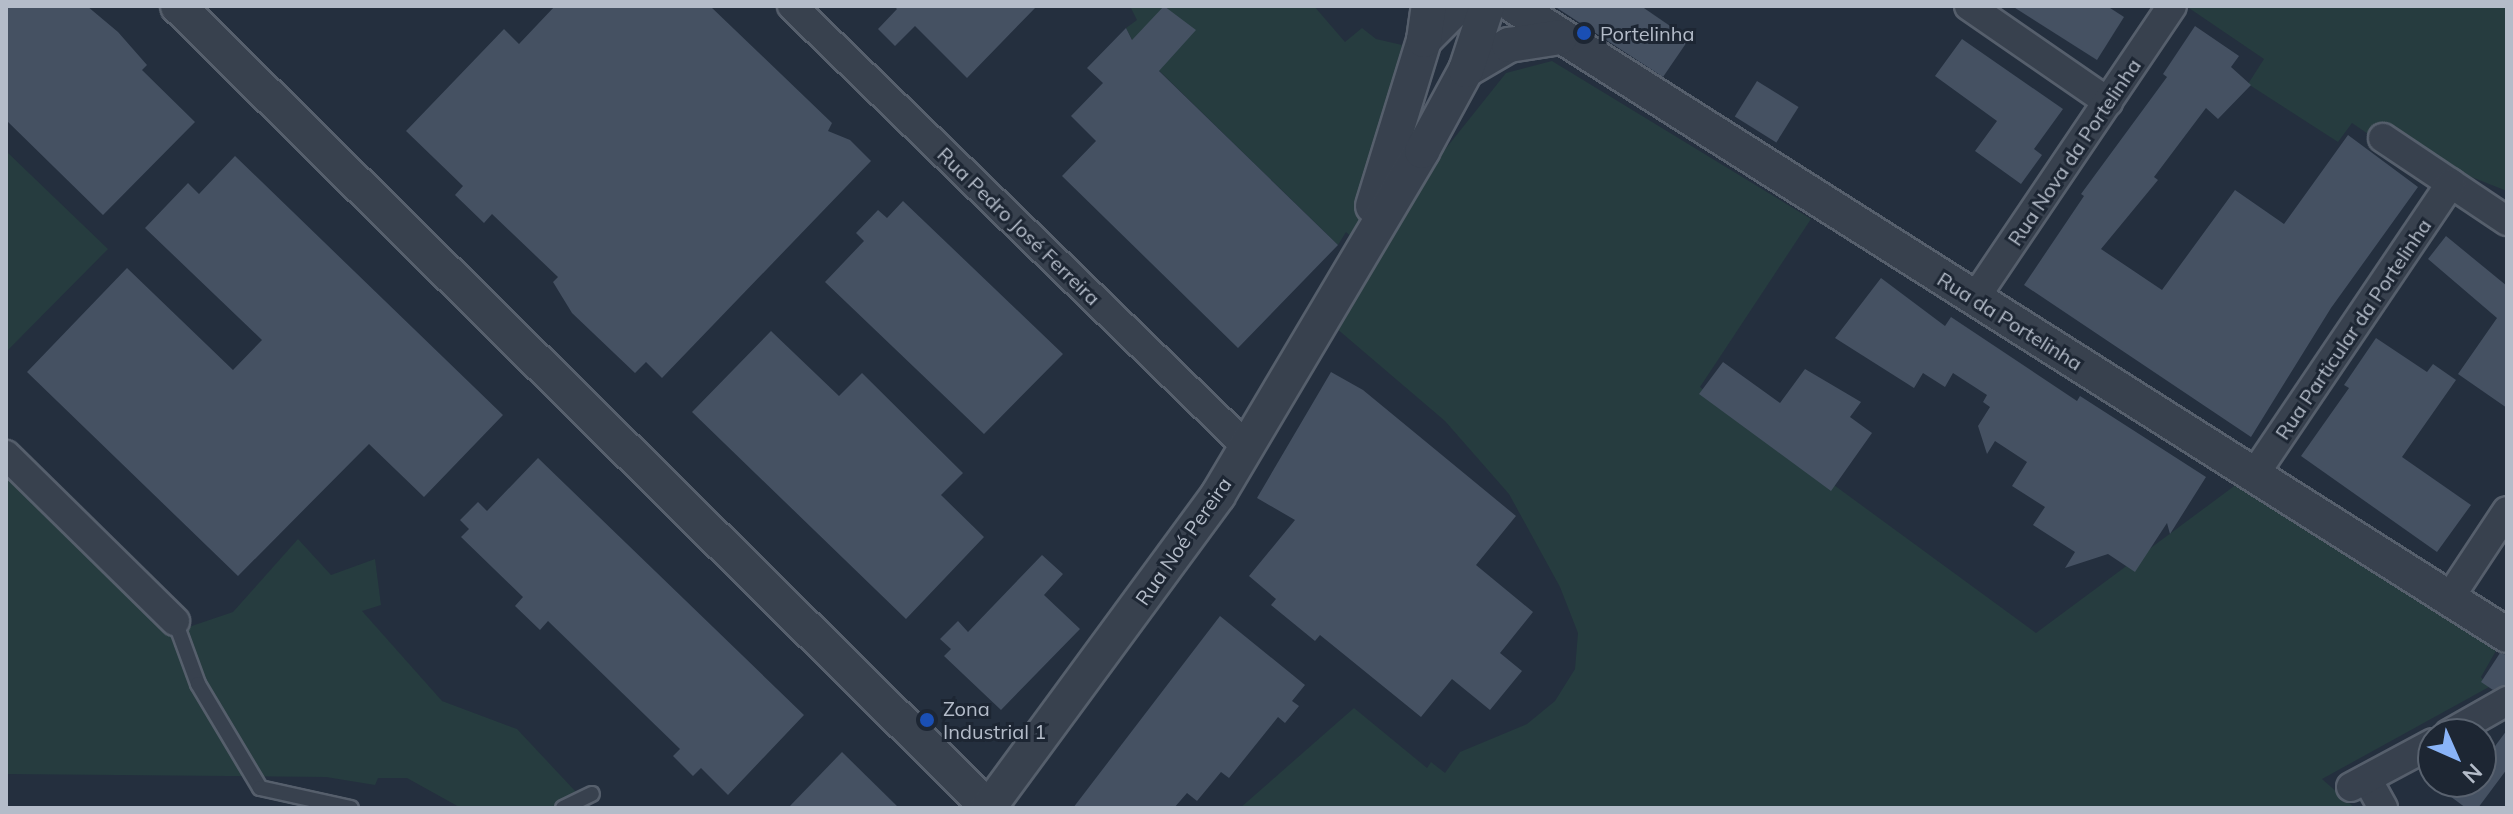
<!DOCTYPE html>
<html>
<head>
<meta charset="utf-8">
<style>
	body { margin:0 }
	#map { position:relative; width:2513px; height:814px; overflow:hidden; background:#242f3e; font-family:Mulish,sans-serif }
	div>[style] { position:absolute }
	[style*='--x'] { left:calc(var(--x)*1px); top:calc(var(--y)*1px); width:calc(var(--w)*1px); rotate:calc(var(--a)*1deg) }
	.green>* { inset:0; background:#263c3f }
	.building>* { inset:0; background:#455162; transform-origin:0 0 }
	.roads { filter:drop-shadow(2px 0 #565f6c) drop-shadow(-2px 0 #565f6c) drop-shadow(0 2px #565f6c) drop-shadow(0 -2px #565f6c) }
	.service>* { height:14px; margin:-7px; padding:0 7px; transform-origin:7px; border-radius:7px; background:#38414e }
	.minor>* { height:28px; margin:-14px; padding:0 14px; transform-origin:14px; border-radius:14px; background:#38414e }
	.tertiary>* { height:34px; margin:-17px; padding:0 17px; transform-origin:17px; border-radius:17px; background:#38414e }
	.dots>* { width:22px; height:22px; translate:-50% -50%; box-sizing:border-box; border:4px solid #1d2633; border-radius:50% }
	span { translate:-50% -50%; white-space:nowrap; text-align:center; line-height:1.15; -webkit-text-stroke:6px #1d2633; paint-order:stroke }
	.poi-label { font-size:20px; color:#b4bcc9 }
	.left { translate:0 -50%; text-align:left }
	.street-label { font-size:20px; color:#b4bcc9 }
	.frame { position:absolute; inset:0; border:8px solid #b4bcc9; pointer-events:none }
	.north { position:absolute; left:2417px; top:718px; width:80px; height:80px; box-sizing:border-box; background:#1d2633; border:2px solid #59626f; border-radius:50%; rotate:135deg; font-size:22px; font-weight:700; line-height:32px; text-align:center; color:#b4bcc9 }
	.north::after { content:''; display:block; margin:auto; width:28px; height:36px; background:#8ab4f8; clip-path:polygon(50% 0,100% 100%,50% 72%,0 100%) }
</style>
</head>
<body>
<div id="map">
	<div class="green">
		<i style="clip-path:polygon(1130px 6px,1314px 6px,1345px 42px,1362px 28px,1376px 39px,1402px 45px,1389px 92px,1443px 152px,1506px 73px,1552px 61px,1811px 219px,1700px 387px,2036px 633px,2237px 484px,2403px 581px,2417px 599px,2497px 649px,2481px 677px,2489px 687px,2322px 779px,2355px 808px,1240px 808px,1354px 708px,1427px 768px,1431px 762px,1445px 773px,1460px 752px,1527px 724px,1555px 701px,1575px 669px,1578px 633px,1560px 587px,1509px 494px,1445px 421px,1329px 322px,1372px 255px,1346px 232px,1338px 245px,1137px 49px,1126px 28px,1137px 20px)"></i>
		<i style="clip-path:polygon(2186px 6px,2507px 6px,2507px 191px,2377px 140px,2352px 123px,2338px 142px,2248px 84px,2264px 59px)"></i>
		<i style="clip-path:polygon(6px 151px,108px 249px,6px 352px)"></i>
		<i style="clip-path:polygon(6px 475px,177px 631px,233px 612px,298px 539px,331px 575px,375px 559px,381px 605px,362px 611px,442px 701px,517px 729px,591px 808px,461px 808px,407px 778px,378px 778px,375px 785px,326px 777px,6px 774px)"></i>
	</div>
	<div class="building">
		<i style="clip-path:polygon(6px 6px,87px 6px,118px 32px,147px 65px,142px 70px,195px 122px,103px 215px,6px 120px)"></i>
		<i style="clip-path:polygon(555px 6px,710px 6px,832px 123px,828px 131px,850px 140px,871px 161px,662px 378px,646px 362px,635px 373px,572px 313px,553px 282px,558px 277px,492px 214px,484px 223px,455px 195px,463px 186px,406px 131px,504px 29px,519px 44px)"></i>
		<i style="clip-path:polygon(894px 6px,1037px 6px,967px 78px,915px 26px,895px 46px,878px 29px,897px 9px)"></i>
		<i style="clip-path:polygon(1164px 6px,1196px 30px,1159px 71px,1338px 245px,1238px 348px,1062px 176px,1096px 141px,1071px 116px,1103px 83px,1087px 68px,1126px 28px,1132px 40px)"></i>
		<i style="clip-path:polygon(1554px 6px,1641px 6px,1689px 39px,1663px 77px)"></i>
		<i style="clip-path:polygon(2012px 6px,2107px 6px,2124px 17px,2097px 60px)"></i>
		<i style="clip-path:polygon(2195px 26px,2239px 56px,2231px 67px,2251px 85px,2218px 119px,2206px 108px,2154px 177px,2158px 180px,2101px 249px,2162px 290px,2235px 190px,2284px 224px,2348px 135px,2418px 187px,2331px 308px,2251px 437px,2024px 285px,2084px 196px,2081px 194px,2167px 77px,2163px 74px)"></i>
		<i style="clip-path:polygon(1962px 39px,2063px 109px,2034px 149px,2042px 155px,2021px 184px,1975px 151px,1997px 121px,1935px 76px)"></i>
		<i style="left:1757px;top:81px;width:49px;height:42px;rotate:32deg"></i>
		<i style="clip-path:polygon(235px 156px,503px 415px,424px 497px,369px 444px,238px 576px,27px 372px,127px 268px,233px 370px,262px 340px,145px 228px,188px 183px,199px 194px)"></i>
		<i style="clip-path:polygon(903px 201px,1063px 354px,984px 434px,825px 282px,864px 241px,856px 233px,878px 210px,887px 218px)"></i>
		<i style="clip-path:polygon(2446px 236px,2507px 286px,2507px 408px,2458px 374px,2497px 318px,2428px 259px)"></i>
		<i style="clip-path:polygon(1881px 278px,1945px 326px,1951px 317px,2077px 401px,2080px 396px,2206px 477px,2170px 534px,2167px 523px,2135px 572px,2108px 554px,2065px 568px,2075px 552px,2033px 525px,2045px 507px,2012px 486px,2027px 462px,1995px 441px,1987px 454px,1978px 426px,1990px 407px,1983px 402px,1987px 395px,1953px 373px,1945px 387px,1923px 373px,1914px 388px,1835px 338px)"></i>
		<i style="clip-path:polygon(771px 331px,839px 396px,862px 373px,963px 473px,941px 495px,984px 537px,906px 619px,692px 412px)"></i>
		<i style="clip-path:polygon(2376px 338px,2427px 372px,2433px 364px,2456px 380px,2402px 457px,2471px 505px,2437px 552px,2301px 456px,2349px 388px,2344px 385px)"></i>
		<i style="clip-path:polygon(1723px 362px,1780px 403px,1805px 369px,1861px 402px,1850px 417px,1872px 433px,1831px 491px,1699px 394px)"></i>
		<i style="clip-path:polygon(1331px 372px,1363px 390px,1516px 516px,1476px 565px,1533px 612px,1500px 653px,1522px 671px,1490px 710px,1452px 679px,1421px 717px,1320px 635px,1315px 641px,1271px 605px,1276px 599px,1249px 576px,1295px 520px,1257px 498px)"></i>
		<i style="clip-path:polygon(538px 458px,804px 715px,728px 795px,701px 768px,693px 776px,673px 756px,680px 749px,548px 621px,540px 630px,515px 606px,523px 597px,461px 537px,469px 529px,460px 520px,478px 502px,487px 511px)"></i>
		<i style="clip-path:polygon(1042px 555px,1063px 574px,1044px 595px,1080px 629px,1001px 710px,944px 656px,951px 649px,940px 639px,958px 621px,968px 632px)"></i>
		<i style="clip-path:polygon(1220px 616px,1305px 685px,1292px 701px,1299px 706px,1285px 723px,1278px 717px,1229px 778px,1221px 772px,1197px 801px,1187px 793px,1174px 808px,1073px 808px)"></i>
		<i style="clip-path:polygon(2500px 653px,2507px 655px,2507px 684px,2493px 690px,2481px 682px)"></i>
		<i style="clip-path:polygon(2507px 730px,2507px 769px,2478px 808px,2466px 808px,2431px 782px,2481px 782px,2481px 765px)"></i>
		<i style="clip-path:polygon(842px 752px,899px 808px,788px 808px)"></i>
	</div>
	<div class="roads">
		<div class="service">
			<i style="--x:175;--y:621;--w:67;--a:69.9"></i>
			<i style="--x:198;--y:684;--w:121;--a:59.2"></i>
			<i style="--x:260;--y:788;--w:93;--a:12.4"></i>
			<i style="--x:563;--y:808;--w:32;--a:-26"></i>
		</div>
		<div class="minor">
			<i style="--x:792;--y:6;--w:632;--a:44.1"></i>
			<i style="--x:1969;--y:6;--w:169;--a:34.6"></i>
			<i style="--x:2383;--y:138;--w:149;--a:33.8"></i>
			<i style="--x:1975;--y:298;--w:352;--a:-56"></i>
			<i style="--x:6;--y:455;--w:237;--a:44.5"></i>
			<i style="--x:2254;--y:475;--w:352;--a:-56"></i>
			<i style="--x:2450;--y:597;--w:103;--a:-56.5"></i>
			<i style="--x:2449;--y:734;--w:67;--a:-29.6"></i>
			<i style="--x:2367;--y:779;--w:33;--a:61"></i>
			<i style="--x:2351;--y:787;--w:93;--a:-28.2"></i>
		</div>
		<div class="tertiary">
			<i style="--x:178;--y:6;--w:1141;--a:44.68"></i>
			<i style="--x:1514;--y:6;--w:1175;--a:32.35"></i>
			<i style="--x:1424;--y:40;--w:48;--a:-45"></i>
			<i style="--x:1466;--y:70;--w:50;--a:-30.2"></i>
			<i style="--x:1509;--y:45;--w:52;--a:-8.9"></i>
			<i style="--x:1373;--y:206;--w:174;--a:-72.9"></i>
			<i style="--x:1424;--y:40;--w:34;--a:-82"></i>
			<i style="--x:989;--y:807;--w:387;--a:-53.7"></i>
			<i style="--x:1218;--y:495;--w:400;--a:-59.3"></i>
			<i style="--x:1422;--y:151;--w:92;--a:-61.5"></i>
			<i style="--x:1466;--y:70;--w:67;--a:-71.8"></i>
		</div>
	</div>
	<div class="dots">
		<i style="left:1584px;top:33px;background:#1a4fb4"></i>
		<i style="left:927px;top:720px;background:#1a4fb4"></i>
	</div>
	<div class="poi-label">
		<span class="left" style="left:1600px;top:33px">Portelinha</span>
		<span class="left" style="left:943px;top:720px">Zona<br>Industrial 1</span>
	</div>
	<div class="street-label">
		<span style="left:2074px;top:152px;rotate:-56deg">Rua Nova da Portelinha</span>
		<span style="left:1019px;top:226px;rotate:44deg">Rua Pedro José Ferreira</span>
		<span style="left:2010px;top:321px;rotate:32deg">Rua da Portelinha</span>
		<span style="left:2353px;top:329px;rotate:-56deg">Rua Particular da Portelinha</span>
		<span style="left:1183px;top:541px;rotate:-55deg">Rua Noé Pereira</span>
	</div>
	<div class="frame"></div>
	<div class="north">N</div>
</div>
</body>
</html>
